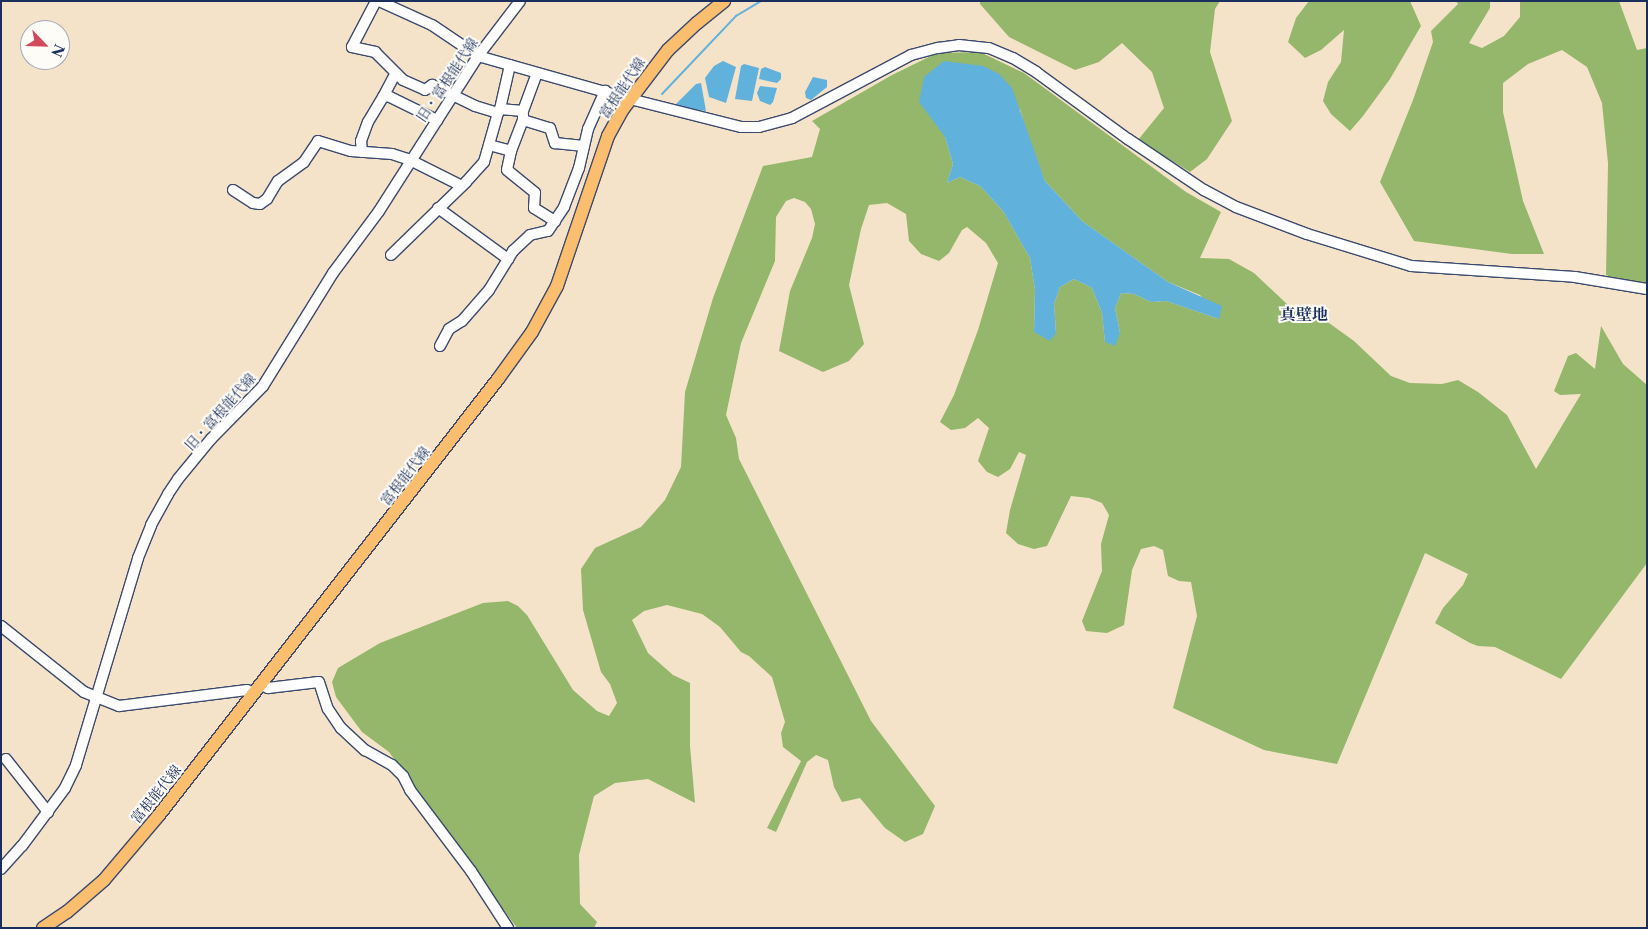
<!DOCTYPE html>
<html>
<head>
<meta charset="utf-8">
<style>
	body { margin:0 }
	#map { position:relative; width:1648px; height:929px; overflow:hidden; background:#f5e3c9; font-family:"Libre Caslon Text","Noto Serif JP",serif }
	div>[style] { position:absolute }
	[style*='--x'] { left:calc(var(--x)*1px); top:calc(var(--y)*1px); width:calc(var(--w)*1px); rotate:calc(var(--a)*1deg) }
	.forest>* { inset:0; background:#94b76b }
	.water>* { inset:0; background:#60b1db }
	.stream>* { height:2px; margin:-1px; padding:0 1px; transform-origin:1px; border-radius:1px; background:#60b1db }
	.roads { filter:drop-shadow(1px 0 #3c4a6e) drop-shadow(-1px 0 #3c4a6e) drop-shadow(0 1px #3c4a6e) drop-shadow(0 -1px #3c4a6e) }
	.minor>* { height:10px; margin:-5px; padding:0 5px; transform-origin:5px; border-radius:5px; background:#fff }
	.major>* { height:12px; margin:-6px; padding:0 6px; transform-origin:6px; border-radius:6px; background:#fbbe6e }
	span { translate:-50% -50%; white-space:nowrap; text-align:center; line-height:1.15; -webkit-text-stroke:4px #fdfcf7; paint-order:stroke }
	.street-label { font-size:14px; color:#1b2f5e }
	.quarter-label { font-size:16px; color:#1b2f5e; font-weight:700 }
	.frame { position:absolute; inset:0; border:2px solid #1b2f5e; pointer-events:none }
	.north { position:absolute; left:20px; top:20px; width:50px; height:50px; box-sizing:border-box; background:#fdfcf7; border:1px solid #a3aaba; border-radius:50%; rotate:114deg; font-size:14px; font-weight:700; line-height:20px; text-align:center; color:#1b2f5e }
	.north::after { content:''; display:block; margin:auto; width:18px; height:22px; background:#d1495b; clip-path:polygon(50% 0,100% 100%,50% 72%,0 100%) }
</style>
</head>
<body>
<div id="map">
	<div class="forest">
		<i style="clip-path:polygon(980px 1px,1220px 1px,1215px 9px,1210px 52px,1232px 121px,1207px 159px,1190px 172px,1138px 140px,1164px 108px,1152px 72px,1122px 43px,1099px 62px,1075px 70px,1009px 37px,980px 4px)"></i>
		<i style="clip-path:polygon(1309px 1px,1410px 1px,1421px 26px,1390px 79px,1363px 116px,1350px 131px,1331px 114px,1323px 101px,1328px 82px,1341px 62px,1344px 30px,1321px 50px,1305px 58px,1288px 42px,1296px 18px)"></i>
		<i style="clip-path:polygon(1456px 1px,1490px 1px,1490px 8px,1469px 43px,1482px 48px,1504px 36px,1520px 17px,1520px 1px,1619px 1px,1637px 50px,1647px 48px,1647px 290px,1606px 275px,1608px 163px,1602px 103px,1587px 67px,1562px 50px,1528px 64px,1503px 83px,1503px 112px,1523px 201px,1544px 254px,1512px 254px,1414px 241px,1380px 182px,1413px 100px,1433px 42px,1431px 31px,1458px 4px)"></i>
		<i style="clip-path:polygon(evenodd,980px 52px,1024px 73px,1186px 192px,1221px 212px,1200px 258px,1229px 259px,1254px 273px,1288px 305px,1329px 323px,1354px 341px,1391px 376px,1410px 383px,1442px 384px,1458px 380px,1478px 392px,1507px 415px,1536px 469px,1581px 394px,1560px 395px,1554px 391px,1568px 356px,1576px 353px,1595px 369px,1601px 326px,1623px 364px,1647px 385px,1647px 563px,1561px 679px,1495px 647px,1478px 646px,1470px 643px,1435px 623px,1443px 608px,1463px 585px,1468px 574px,1425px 553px,1337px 764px,1264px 750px,1173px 708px,1197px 616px,1191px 582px,1179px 581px,1168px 576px,1163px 550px,1154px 546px,1141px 549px,1132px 570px,1124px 625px,1107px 633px,1086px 631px,1082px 621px,1102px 571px,1101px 544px,1109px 515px,1102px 503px,1089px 498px,1071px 496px,1047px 546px,1034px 549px,1018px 544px,1006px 533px,1010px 510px,1026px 455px,1019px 452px,1010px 469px,998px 477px,987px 472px,978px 461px,989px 428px,978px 418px,965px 428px,951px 430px,940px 422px,954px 395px,978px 330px,998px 263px,986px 243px,967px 227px,962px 230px,949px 253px,939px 261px,921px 254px,909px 241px,906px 214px,887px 203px,869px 205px,861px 229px,849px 285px,864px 344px,849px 361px,823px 372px,779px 351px,790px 291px,812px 238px,815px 224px,811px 209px,805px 202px,794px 198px,786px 201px,776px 217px,775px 261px,741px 343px,726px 415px,736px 438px,739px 459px,871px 721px,935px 806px,923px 834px,905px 842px,885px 828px,860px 798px,842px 802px,834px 787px,828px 760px,816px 755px,807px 762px,776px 832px,767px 828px,801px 761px,783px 747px,781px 733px,785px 722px,772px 677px,749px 656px,741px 652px,720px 627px,702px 614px,667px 605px,644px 611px,632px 620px,648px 653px,673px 675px,690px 683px,690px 746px,695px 803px,648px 779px,615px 783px,594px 796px,579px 855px,580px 904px,597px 922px,594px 928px,517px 928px,389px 752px,362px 732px,336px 697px,332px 682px,338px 668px,380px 643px,483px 603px,508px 601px,518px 606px,527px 615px,573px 690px,597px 711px,609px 716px,617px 703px,610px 684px,601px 672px,583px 610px,581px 569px,595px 548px,641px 527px,665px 500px,681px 467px,685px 392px,713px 298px,763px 166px,812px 157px,820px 129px,812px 121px,892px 75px,937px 53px,980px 52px,1020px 109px,1028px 138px,1045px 181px,1082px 221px,1168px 282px,1200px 295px,1219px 319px,1166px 301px,1151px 302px,1134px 294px,1121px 293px,1115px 308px,1120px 333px,1105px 342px,1102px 313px,1092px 288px,1074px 279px,1060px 287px,1054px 304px,1056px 333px,1034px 332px,1035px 290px,1030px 258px,1003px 211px,980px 186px,960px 177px,947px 183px,953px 164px,945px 137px,1020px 109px)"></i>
	</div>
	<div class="water">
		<i style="clip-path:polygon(723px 61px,736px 67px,726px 103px,709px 97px,705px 78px,714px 66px)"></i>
		<i style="clip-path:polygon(944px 61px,983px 66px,999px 74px,1012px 88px,1045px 181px,1082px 221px,1168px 282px,1222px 306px,1219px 319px,1166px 301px,1151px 302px,1134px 294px,1121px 293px,1115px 308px,1120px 333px,1115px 346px,1105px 342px,1102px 313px,1092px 288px,1074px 279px,1060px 287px,1054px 304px,1056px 333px,1050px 341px,1034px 332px,1035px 290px,1030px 258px,1003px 211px,980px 186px,960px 177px,947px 183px,953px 164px,945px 137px,919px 102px,924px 77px)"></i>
		<i style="clip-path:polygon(744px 64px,759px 68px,752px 101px,735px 99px,741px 66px)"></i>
		<i style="clip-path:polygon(765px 67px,781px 73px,781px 79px,777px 83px,759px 79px,761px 69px)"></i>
		<i style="clip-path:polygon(813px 77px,827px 80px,827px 87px,811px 100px,806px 98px,805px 92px)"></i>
		<i style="clip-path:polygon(701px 83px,706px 111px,677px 107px,676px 104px,696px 84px)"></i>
		<i style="clip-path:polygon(760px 86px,777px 88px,773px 102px,770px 105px,760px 101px,757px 93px)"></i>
	</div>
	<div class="stream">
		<i style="--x:662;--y:94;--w:108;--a:-46.5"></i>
		<i style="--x:736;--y:16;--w:29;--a:-31"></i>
	</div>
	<div class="roads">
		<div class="minor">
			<i style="--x:376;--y:1;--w:52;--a:117.6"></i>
			<i style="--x:352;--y:47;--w:24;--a:12"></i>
			<i style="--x:375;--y:52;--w:40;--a:45"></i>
			<i style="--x:403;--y:80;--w:24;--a:24"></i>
			<i style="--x:425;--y:90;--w:9;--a:-36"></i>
			<i style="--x:432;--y:85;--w:48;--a:26"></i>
			<i style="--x:475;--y:106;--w:24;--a:17"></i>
			<i style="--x:498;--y:113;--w:4;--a:-63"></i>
			<i style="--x:500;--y:109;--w:23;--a:5"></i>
			<i style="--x:523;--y:111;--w:40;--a:-69.8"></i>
			<i style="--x:379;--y:1;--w:58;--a:24.4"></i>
			<i style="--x:432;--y:25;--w:55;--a:34"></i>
			<i style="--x:478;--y:56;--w:158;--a:15.8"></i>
			<i style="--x:630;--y:99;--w:114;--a:14.2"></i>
			<i style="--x:741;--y:127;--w:18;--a:0"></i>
			<i style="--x:759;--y:127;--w:34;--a:-15"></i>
			<i style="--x:792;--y:118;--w:135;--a:-27.9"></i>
			<i style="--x:911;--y:55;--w:28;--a:-15"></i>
			<i style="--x:938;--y:48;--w:21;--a:-8"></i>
			<i style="--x:959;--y:45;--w:30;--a:6"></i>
			<i style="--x:989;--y:48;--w:26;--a:23"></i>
			<i style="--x:1013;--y:58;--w:27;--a:31"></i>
			<i style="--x:1036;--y:72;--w:114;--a:36.1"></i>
			<i style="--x:1128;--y:139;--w:92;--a:33.9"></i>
			<i style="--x:1204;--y:190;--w:36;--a:28"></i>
			<i style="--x:1236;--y:207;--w:76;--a:20.8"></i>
			<i style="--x:1307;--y:234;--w:109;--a:17.1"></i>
			<i style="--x:1411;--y:266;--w:164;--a:3.8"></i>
			<i style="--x:1575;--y:277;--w:73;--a:9.5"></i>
			<i style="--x:383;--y:97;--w:27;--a:-62"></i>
			<i style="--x:500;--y:109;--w:45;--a:-77.2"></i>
			<i style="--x:523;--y:120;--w:28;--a:17"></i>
			<i style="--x:550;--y:128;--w:16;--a:72"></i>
			<i style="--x:555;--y:143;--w:29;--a:6"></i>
			<i style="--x:489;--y:145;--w:23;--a:15"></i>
			<i style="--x:511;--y:151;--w:33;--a:-69"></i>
			<i style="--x:523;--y:120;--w:5;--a:-90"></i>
			<i style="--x:511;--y:151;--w:19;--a:102"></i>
			<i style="--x:507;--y:170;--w:36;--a:39"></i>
			<i style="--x:535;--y:193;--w:15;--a:94"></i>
			<i style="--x:534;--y:208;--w:25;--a:32"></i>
			<i style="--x:362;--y:152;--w:11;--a:-95"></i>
			<i style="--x:361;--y:141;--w:20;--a:-70"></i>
			<i style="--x:368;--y:122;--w:29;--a:-59"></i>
			<i style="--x:383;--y:97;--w:5;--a:-11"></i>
			<i style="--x:388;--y:96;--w:55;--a:26.1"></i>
			<i style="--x:233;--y:190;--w:24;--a:33"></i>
			<i style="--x:253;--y:203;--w:7;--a:8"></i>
			<i style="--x:260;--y:204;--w:9;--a:-36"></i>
			<i style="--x:267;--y:199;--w:21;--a:-59"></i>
			<i style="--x:278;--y:181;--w:32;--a:-36"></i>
			<i style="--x:304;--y:162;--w:25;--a:-56"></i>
			<i style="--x:318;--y:141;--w:34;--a:17"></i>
			<i style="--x:351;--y:151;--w:41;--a:4.2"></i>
			<i style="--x:392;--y:154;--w:19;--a:18"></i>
			<i style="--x:410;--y:160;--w:58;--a:26.6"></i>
			<i style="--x:438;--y:208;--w:87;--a:36.1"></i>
			<i style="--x:391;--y:255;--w:105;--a:-44.2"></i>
			<i style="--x:466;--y:182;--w:27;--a:-48"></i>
			<i style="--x:484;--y:162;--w:51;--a:-74.1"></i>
			<i style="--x:440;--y:346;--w:19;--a:-62"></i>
			<i style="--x:449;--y:329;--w:15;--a:-32"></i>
			<i style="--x:462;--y:321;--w:41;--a:-48.9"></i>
			<i style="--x:489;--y:290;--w:46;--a:-58.4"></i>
			<i style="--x:513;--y:251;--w:23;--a:-43"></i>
			<i style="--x:530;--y:235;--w:18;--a:-13"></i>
			<i style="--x:548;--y:231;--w:29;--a:-56"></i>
			<i style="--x:564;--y:207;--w:42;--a:-69"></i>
			<i style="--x:579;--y:168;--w:40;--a:-77"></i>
			<i style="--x:588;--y:129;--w:42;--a:-65.9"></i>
			<i style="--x:1;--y:626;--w:106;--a:38.5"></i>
			<i style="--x:84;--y:692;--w:38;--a:22"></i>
			<i style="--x:119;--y:706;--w:129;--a:-7.1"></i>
			<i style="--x:247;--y:690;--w:8;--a:30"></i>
			<i style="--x:261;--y:685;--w:8;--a:23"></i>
			<i style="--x:268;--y:688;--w:51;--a:-6.7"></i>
			<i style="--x:319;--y:682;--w:28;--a:72"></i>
			<i style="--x:328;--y:709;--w:23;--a:56"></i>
			<i style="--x:341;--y:728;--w:33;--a:43"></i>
			<i style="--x:365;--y:750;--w:31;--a:29"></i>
			<i style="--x:392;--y:765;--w:16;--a:45"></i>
			<i style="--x:403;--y:776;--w:16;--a:63"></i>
			<i style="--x:410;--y:790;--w:101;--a:53"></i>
			<i style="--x:471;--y:871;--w:68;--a:57"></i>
			<i style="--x:6;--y:759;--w:68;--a:51.6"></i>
			<i style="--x:1;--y:869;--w:31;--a:-48"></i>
			<i style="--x:22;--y:846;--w:72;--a:-53.4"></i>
			<i style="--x:65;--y:788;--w:25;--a:-64"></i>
			<i style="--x:76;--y:765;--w:216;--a:-73.3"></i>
			<i style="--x:138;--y:558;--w:35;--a:-68"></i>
			<i style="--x:151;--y:525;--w:35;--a:-61"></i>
			<i style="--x:168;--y:494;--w:18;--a:-56"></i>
			<i style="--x:178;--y:479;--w:52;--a:-50.5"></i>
			<i style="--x:211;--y:439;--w:74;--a:-45.5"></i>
			<i style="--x:263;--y:386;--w:133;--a:-58.2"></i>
			<i style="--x:333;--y:273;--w:77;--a:-53.4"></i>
			<i style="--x:379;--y:211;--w:184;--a:-57.4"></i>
			<i style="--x:478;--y:56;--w:69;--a:-52.6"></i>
		</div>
		<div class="major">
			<i style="--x:43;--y:928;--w:29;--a:-34"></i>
			<i style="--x:67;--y:912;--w:49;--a:-40.9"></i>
			<i style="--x:104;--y:880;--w:85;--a:-49.8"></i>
			<i style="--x:159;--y:815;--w:552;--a:-52.13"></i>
			<i style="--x:498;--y:379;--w:58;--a:-54.1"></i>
			<i style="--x:532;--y:332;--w:52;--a:-61.5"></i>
			<i style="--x:557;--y:286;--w:158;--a:-71.2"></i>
			<i style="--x:608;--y:136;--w:31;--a:-61"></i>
			<i style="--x:623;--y:109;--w:74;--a:-52.7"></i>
			<i style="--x:668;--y:50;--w:40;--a:-43"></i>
			<i style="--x:697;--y:23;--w:35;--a:-39"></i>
		</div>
	</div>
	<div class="street-label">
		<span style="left:447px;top:80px;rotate:-56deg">旧・富根能代線</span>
		<span style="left:622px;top:88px;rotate:-56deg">富根能代線</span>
		<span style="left:220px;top:412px;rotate:-48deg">旧・富根能代線</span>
		<span style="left:405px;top:476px;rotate:-52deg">富根能代線</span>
		<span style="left:156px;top:794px;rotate:-51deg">富根能代線</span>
	</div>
	<div class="quarter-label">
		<span style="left:1304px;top:314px">真壁地</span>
	</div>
	<div class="frame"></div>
	<div class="north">N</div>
</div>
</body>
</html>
